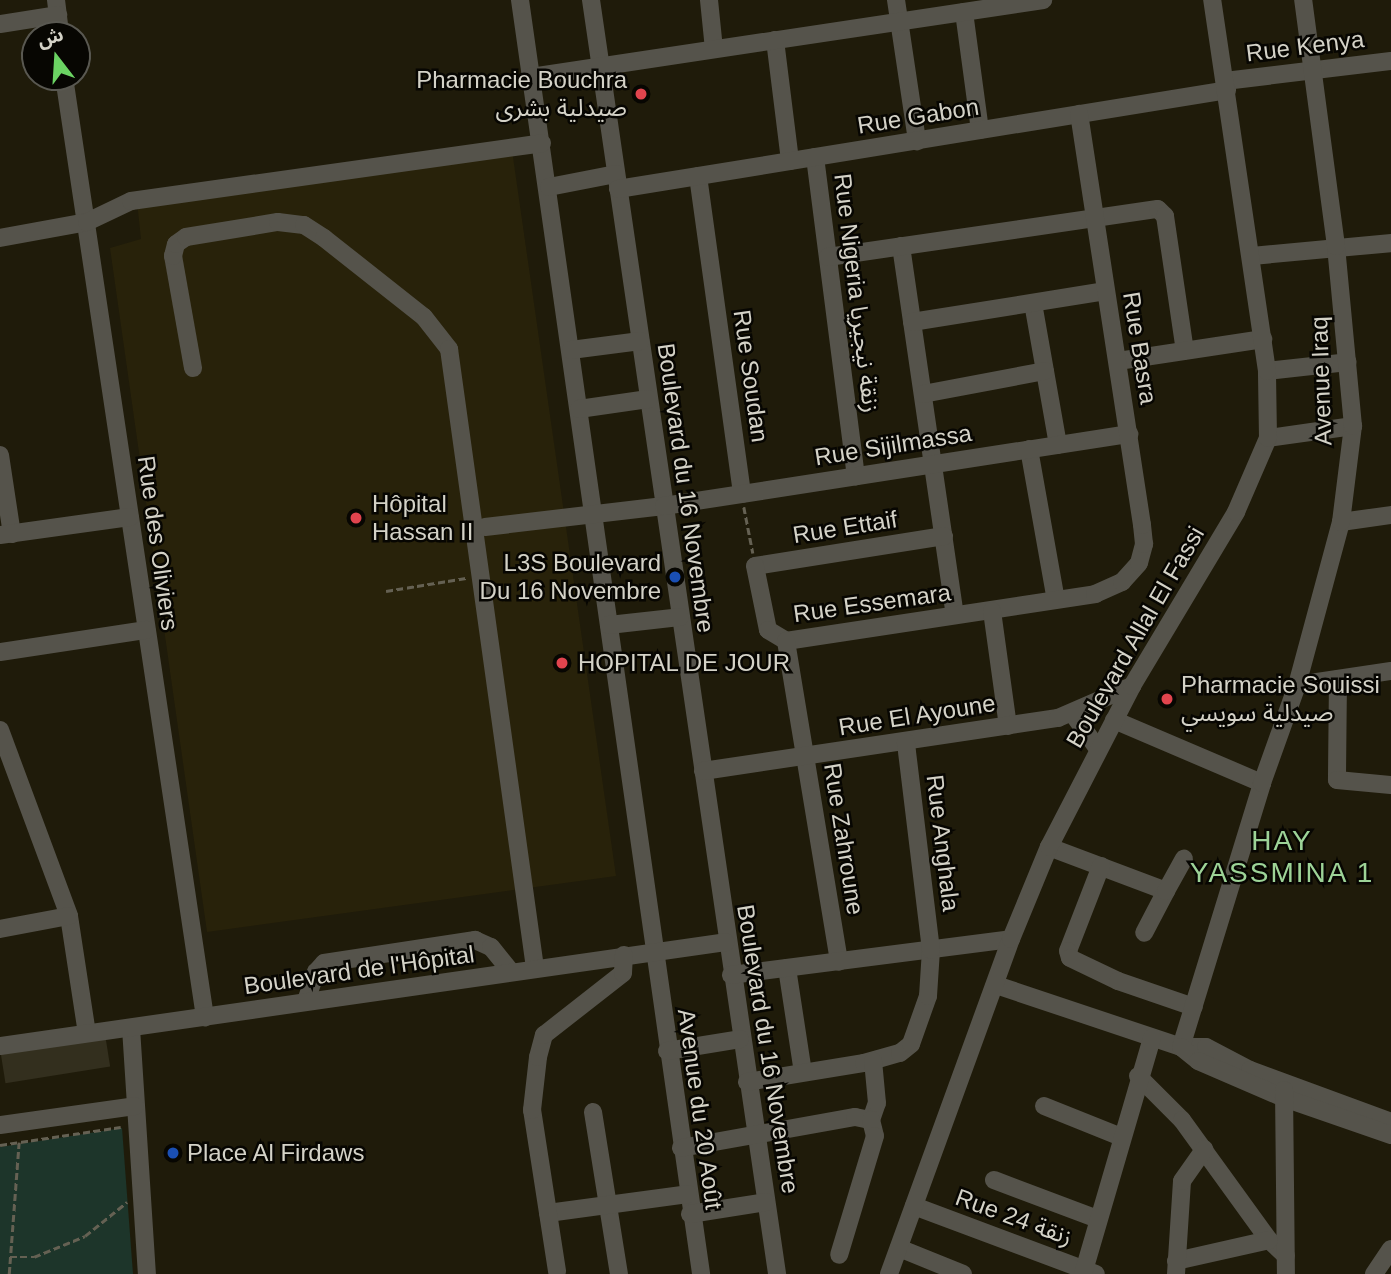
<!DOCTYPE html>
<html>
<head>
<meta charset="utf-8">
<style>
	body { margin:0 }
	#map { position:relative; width:1391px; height:1274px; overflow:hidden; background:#1f1b0a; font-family:Helvetica,"Noto Sans Arabic",sans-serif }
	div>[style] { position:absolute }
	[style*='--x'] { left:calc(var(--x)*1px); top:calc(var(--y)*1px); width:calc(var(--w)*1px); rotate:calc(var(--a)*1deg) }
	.built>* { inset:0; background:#28220a }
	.green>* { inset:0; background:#1d352a }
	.building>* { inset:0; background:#332f1e; transform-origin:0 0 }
	.path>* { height:2.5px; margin-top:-1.25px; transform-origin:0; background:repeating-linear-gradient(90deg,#656153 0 7px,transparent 0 10.5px) }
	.minor>* { height:18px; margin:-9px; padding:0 9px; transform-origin:9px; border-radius:9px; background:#55534b }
	.dots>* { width:19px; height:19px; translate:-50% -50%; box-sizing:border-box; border:4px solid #070602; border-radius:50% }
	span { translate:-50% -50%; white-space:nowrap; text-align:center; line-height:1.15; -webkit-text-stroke:5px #070602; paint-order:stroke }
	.street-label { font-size:24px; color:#d4d2c7 }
	.poi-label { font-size:24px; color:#d4d2c7 }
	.right { translate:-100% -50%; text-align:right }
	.left { translate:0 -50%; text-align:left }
	.quarter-label { font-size:28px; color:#9dd397; letter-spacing:2px }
	.north { position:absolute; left:21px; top:21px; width:70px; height:70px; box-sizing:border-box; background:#070602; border:2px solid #595851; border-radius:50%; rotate:343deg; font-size:19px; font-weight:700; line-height:28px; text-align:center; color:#d4d2c7 }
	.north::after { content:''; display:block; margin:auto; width:24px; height:32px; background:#6bd363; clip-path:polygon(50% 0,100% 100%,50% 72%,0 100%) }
</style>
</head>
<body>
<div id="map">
	<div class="built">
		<i style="clip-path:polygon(511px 143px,616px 876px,207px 932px,110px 248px,141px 239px,136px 192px)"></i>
	</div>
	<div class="green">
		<i style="clip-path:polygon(122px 1128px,133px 1274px,0 1274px,0 1147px)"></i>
	</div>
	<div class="building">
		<i style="left:105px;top:1034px;width:33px;height:106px;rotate:81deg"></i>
	</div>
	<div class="path">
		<i style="--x:744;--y:507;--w:47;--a:78.9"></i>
		<i style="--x:386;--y:591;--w:81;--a:-9.2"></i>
		<i style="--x:0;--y:1145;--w:122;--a:-8.5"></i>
		<i style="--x:10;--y:1257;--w:24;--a:0"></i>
		<i style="--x:34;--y:1257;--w:55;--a:-22.4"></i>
		<i style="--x:85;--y:1236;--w:54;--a:-39"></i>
		<i style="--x:9;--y:1274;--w:132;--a:-85.7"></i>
	</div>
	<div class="minor">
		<i style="--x:56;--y:0;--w:35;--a:83"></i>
		<i style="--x:520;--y:0;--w:1287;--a:81.91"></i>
		<i style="--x:591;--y:0;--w:1288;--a:81.69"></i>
		<i style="--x:709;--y:0;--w:49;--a:84.2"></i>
		<i style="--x:896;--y:0;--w:143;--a:81.5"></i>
		<i style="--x:964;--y:12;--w:119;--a:82.3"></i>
		<i style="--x:0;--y:24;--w:59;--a:-8.8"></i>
		<i style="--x:775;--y:40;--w:122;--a:82.9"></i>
		<i style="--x:64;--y:77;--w:951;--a:81.47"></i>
		<i style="--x:531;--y:77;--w:518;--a:-8.55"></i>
		<i style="--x:1225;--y:81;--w:167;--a:-6.9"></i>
		<i style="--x:815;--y:157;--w:322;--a:82.7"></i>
		<i style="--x:698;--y:176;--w:321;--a:82.1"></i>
		<i style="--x:549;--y:187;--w:68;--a:-11"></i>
		<i style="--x:618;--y:189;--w:617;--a:-9.23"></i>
		<i style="--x:0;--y:238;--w:88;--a:-10.4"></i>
		<i style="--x:87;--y:222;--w:49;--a:-25.5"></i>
		<i style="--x:131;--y:201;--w:415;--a:-8"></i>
		<i style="--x:901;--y:246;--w:373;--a:81.7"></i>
		<i style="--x:1252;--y:256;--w:140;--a:-5.3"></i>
		<i style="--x:828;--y:257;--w:333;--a:-8.3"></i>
		<i style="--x:1158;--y:209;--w:10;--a:45"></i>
		<i style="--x:1165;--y:216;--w:136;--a:81.6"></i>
		<i style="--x:1033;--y:303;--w:144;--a:80"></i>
		<i style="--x:912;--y:322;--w:196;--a:-9.1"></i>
		<i style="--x:571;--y:350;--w:70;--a:-7.4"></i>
		<i style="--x:1118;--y:361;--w:147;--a:-8.6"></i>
		<i style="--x:193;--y:368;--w:114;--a:-100.1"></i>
		<i style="--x:173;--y:256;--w:12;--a:-76"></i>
		<i style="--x:176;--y:244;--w:12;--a:-35"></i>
		<i style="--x:186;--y:237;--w:93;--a:-9.3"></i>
		<i style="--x:278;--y:222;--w:26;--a:7"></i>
		<i style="--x:304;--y:225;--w:24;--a:33"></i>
		<i style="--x:324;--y:238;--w:127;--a:38.3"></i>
		<i style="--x:424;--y:317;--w:41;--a:52"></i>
		<i style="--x:449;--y:349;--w:625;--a:82.09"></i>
		<i style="--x:1267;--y:371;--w:81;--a:-6.3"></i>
		<i style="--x:923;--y:394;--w:124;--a:-10.7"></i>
		<i style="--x:579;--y:409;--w:70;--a:-8.2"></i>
		<i style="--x:1268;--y:438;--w:86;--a:-8"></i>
		<i style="--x:1029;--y:449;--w:153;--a:79.9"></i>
		<i style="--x:0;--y:455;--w:80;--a:81.4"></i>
		<i style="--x:1341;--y:522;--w:50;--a:-8"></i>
		<i style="--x:485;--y:527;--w:180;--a:-6.7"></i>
		<i style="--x:664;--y:506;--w:471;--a:-8.8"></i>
		<i style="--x:0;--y:535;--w:131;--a:-7.9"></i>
		<i style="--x:944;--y:536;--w:191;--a:171"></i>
		<i style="--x:755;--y:566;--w:65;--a:78.5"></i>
		<i style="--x:768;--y:630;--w:21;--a:31"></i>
		<i style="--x:786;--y:641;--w:313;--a:-8.6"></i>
		<i style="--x:1095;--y:594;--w:30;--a:-24"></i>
		<i style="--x:1122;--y:582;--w:25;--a:-48"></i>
		<i style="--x:1139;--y:563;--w:20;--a:-75"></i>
		<i style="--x:1144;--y:544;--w:19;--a:-96"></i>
		<i style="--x:1142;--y:525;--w:416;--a:-98.7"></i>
		<i style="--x:992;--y:611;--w:116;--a:82.1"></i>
		<i style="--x:609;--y:625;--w:71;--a:-6.4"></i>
		<i style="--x:786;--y:641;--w:325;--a:80.6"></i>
		<i style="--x:0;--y:652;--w:148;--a:-8.6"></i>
		<i style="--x:1338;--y:679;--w:101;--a:90.6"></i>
		<i style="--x:1337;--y:780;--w:54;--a:5.3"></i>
		<i style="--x:1297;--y:685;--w:95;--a:-8.5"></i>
		<i style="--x:1073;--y:714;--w:43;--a:54.5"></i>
		<i style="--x:1114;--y:720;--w:161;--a:23.1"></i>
		<i style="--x:0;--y:730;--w:198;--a:69.6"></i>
		<i style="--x:69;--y:916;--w:118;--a:81.3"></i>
		<i style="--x:703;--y:771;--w:359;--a:-8.5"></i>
		<i style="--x:1058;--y:718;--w:81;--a:-23.4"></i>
		<i style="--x:1049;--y:847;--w:125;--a:20.6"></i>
		<i style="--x:1166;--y:891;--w:47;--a:117.6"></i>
		<i style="--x:1101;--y:866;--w:91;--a:111.2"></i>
		<i style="--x:1068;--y:951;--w:7;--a:74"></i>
		<i style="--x:1070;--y:958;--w:53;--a:25.6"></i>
		<i style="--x:1118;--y:981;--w:80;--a:18.9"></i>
		<i style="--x:1166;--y:891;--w:37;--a:-61"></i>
		<i style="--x:0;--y:929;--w:70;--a:-10.7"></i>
		<i style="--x:787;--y:968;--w:105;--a:81.3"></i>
		<i style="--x:731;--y:975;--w:282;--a:-7.3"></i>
		<i style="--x:996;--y:985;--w:195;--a:18.5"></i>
		<i style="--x:1181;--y:1047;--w:25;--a:0"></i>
		<i style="--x:1206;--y:1047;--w:50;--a:27.6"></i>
		<i style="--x:1250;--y:1070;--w:150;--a:20.2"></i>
		<i style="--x:306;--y:1001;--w:31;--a:-71"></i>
		<i style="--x:316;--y:972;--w:12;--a:-48"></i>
		<i style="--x:324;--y:963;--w:153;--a:-8.7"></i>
		<i style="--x:475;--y:940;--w:17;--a:24"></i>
		<i style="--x:491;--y:947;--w:32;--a:51"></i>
		<i style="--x:131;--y:1028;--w:247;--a:86.3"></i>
		<i style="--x:0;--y:1046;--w:733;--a:-8.15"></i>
		<i style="--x:1181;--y:1047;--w:276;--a:-72.9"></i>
		<i style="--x:1262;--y:783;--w:104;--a:-70.3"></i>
		<i style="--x:1297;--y:685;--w:169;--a:-74.9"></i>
		<i style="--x:1341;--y:522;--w:97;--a:-82.9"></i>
		<i style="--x:1353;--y:426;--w:181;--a:-95.4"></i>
		<i style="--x:1336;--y:246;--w:248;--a:-97.6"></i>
		<i style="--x:1181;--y:1047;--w:22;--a:39"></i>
		<i style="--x:1198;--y:1061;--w:94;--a:23.3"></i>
		<i style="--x:1284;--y:1098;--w:113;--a:19.1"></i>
		<i style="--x:667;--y:1051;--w:74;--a:-9.3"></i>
		<i style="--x:1138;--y:1076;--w:62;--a:45"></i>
		<i style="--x:1182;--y:1120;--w:148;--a:54.1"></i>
		<i style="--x:1269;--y:1240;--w:23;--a:43"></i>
		<i style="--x:747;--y:1082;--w:119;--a:-9.2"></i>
		<i style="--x:864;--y:1063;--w:37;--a:-16"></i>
		<i style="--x:900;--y:1053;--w:14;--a:-39"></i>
		<i style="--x:911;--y:1044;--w:51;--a:-70.5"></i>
		<i style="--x:928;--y:996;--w:46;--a:-86.3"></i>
		<i style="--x:931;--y:950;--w:209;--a:-96.9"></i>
		<i style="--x:1284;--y:1090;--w:184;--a:89.4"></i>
		<i style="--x:1044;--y:1106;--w:83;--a:21.9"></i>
		<i style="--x:593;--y:1112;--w:164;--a:80.9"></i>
		<i style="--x:871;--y:1120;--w:18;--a:-71"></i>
		<i style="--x:877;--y:1103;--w:42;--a:-95.4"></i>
		<i style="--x:0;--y:1125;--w:136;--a:-8"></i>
		<i style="--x:681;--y:1148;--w:177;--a:-10.1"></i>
		<i style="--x:855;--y:1117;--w:16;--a:11"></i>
		<i style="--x:871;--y:1120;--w:16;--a:76"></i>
		<i style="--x:875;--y:1136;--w:124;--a:106.8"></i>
		<i style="--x:994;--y:1180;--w:111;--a:20.6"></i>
		<i style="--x:914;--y:1206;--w:194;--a:20.5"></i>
		<i style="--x:548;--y:1213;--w:141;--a:-7.7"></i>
		<i style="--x:690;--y:1214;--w:77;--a:-9"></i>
		<i style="--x:899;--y:1248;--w:69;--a:22.1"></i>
		<i style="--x:1176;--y:1261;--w:95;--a:-12.7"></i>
		<i style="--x:557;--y:1271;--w:163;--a:-98.8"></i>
		<i style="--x:532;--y:1110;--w:53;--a:-83.5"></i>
		<i style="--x:538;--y:1057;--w:23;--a:-75"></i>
		<i style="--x:544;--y:1035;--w:100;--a:-38.1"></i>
		<i style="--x:623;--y:973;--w:18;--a:-87"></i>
		<i style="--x:889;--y:1274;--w:357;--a:-70"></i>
		<i style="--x:1011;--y:939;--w:100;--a:-67.6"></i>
		<i style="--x:1049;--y:847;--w:181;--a:-62.7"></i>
		<i style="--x:1132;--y:686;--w:203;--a:-59.1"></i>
		<i style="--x:1236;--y:512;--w:81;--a:-66.6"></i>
		<i style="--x:1268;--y:438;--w:67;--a:-90.9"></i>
		<i style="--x:1267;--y:371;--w:375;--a:-98.4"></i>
		<i style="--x:1083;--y:1274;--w:246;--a:-73.7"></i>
		<i style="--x:1176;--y:1274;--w:93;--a:-86.3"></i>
		<i style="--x:1182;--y:1181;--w:39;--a:-55"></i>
		<i style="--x:1374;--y:1274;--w:30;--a:-56"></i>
	</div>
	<div class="dots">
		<i style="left:641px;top:94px;background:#e0444e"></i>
		<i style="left:356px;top:518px;background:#e0444e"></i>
		<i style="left:675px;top:577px;background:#1a4fb4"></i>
		<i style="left:562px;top:663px;background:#e0444e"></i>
		<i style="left:1167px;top:699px;background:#e0444e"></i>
		<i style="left:173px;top:1153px;background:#1a4fb4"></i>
	</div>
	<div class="street-label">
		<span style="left:1305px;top:46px;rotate:-7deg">Rue Kenya</span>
		<span style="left:918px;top:116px;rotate:-9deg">Rue Gabon</span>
		<span style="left:857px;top:293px;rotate:83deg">Rue Nigeria زنقة نيجيريا</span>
		<span style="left:1140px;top:348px;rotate:81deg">Rue Basra</span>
		<span style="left:751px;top:376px;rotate:82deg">Rue Soudan</span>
		<span style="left:1321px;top:381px;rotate:-92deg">Avenue Iraq</span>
		<span style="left:893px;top:445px;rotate:-9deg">Rue Sijilmassa</span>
		<span style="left:686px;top:488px;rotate:82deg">Boulevard du 16 Novembre</span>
		<span style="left:845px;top:527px;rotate:-9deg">Rue Ettaif</span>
		<span style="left:158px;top:543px;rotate:82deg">Rue des Oliviers</span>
		<span style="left:872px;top:603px;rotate:-8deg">Rue Essemara</span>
		<span style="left:1135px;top:637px;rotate:-60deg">Boulevard Allal El Fassi</span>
		<span style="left:917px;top:715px;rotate:-9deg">Rue El Ayoune</span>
		<span style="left:844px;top:839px;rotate:81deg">Rue Zahroune</span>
		<span style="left:943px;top:843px;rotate:83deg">Rue Anghala</span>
		<span style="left:359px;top:970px;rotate:-8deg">Boulevard de l'Hôpital</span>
		<span style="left:768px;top:1049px;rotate:81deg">Boulevard du 16 Novembre</span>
		<span style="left:700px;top:1109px;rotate:82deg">Avenue du 20 Août</span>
		<span style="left:1014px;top:1217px;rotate:20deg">Rue 24 زنقة</span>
	</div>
	<div class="poi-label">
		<span class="right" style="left:627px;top:94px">Pharmacie Bouchra<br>صيدلية بشرى</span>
		<span class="left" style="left:372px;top:518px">Hôpital<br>Hassan II</span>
		<span class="right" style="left:661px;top:577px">L3S Boulevard<br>Du 16 Novembre</span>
		<span class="left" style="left:578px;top:663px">HOPITAL DE JOUR</span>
		<span class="left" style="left:1181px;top:699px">Pharmacie Souissi<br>صيدلية سويسي</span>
		<span class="left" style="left:187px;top:1153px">Place Al Firdaws</span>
	</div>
	<div class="quarter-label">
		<span style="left:1282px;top:857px">HAY<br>YASSMINA 1</span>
	</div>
	<div class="north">ش</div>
</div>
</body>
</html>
